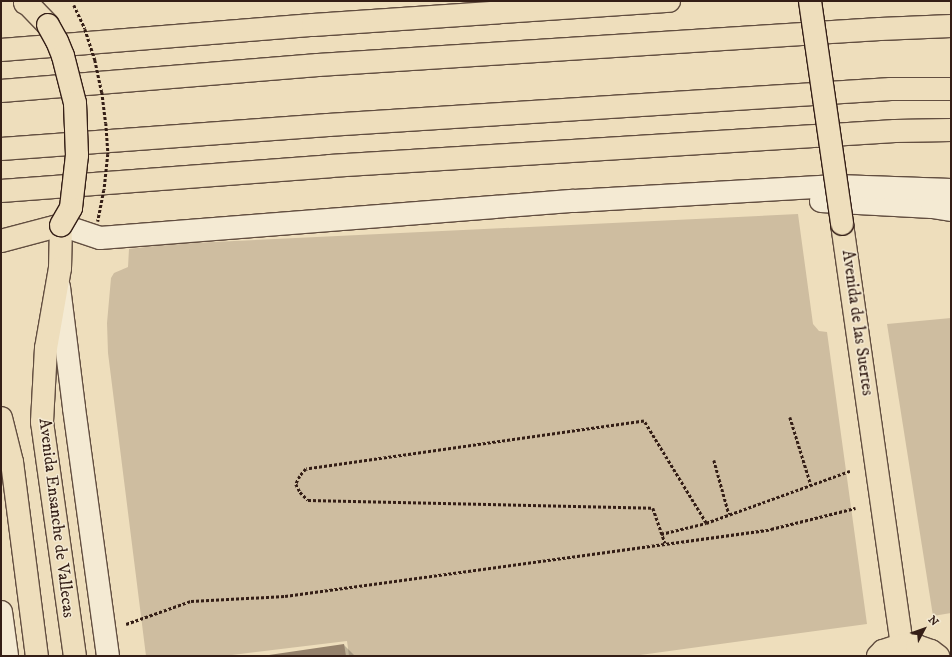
<!DOCTYPE html>
<html>
<head>
<meta charset="utf-8">
<style>
	body { margin:0 }
	#map { position:relative; width:952px; height:657px; overflow:hidden; background:#eedebc; font-family:"IM FELL DW Pica",serif }
	div>[style] { position:absolute }
	[style*='--x'] { left:calc(var(--x)*1px); top:calc(var(--y)*1px); width:calc(var(--w)*1px); rotate:calc(var(--a)*1deg) }
	.green>* { inset:0; background:#cebda0 }
	.shadow>* { inset:0; background:#0003 }
	.building>* { inset:0; background:#95826c }
	.path>* { height:2.5px; margin-top:-1.25px; transform-origin:0; background:repeating-linear-gradient(90deg,#341e16 0 3px,transparent 0 5px) }
	.roads { filter:drop-shadow(1px 0 #624e40) drop-shadow(-1px 0 #624e40) drop-shadow(0 1px #624e40) drop-shadow(0 -1px #624e40) }
	.minor>* { height:22px; margin:-11px; padding:0 11px; transform-origin:11px; border-radius:11px; background:#f4ead3 }
	.major>* { height:22px; margin:-11px; padding:0 11px; transform-origin:11px; border-radius:11px; background:#eedebc }
	.highway>* { height:22px; margin:-11px; padding:0 11px; transform-origin:11px; border-radius:11px; background:#eedebc }
	.path-bridge>* { height:2.5px; margin-top:-1.25px; transform-origin:0; background:repeating-linear-gradient(90deg,#341e16 0 3px,transparent 0 5px) }
	.bridges { filter:drop-shadow(1px 0 #341e16) drop-shadow(-1px 0 #341e16) drop-shadow(0 1px #341e16) drop-shadow(0 -1px #341e16) }
	.major-bridge>* { height:22px; margin:-11px; padding:0 11px; transform-origin:11px; border-radius:11px; background:#eedebc }
	span { translate:-50% -50%; white-space:nowrap; text-align:center; line-height:1.15; -webkit-text-stroke:3px #f4ead3; paint-order:stroke }
	.street-label { font-size:17px; color:#341e16 }
	.frame { position:absolute; inset:0; border:2px solid #341e16; pointer-events:none }
	.north { position:absolute; left:904px; top:609px; width:40px; height:40px; -webkit-text-stroke:3px #f4ead3; paint-order:stroke; rotate:49deg; font-size:11px; font-weight:700; line-height:16px; text-align:center; color:#341e16 }
	.north::after { content:''; display:block; margin:auto; width:14px; height:18px; background:#341e16; clip-path:polygon(50% 0,100% 100%,50% 72%,0 100%) }
</style>
</head>
<body>
<div id="map">
	<div class="green">
		<i style="clip-path:polygon(798px 214px,813px 324px,819px 331px,827px 332px,867px 624px,633px 656px,349px 656px,347px 641px,224px 656px,146px 656px,108px 353px,107px 323px,111px 278px,114px 273px,128px 267px,129px 249px,171px 244px)"></i>
		<i style="clip-path:polygon(951px 318px,951px 613px,933px 616px,887px 324px)"></i>
	</div>
	<div class="shadow">
		<i style="clip-path:polygon(344px 645px,355px 656px,270px 656px)"></i>
	</div>
	<div class="building">
		<i style="clip-path:polygon(344px 644px,346px 656px,269px 656px,269px 655px)"></i>
	</div>
	<div class="path">
		<i style="--x:790;--y:417;--w:71;--a:72.8"></i>
		<i style="--x:714;--y:460;--w:56;--a:74.5"></i>
		<i style="--x:706;--y:523;--w:153;--a:-19.9"></i>
		<i style="--x:661;--y:534;--w:46;--a:-13.7"></i>
		<i style="--x:706;--y:523;--w:119;--a:-121.3"></i>
		<i style="--x:644;--y:421;--w:341;--a:171.9"></i>
		<i style="--x:306;--y:469;--w:9;--a:131"></i>
		<i style="--x:300;--y:476;--w:9;--a:117"></i>
		<i style="--x:296;--y:484;--w:9;--a:63"></i>
		<i style="--x:300;--y:492;--w:11;--a:45"></i>
		<i style="--x:308;--y:500;--w:345;--a:1.3"></i>
		<i style="--x:653;--y:508;--w:37;--a:71"></i>
		<i style="--x:126;--y:624;--w:69;--a:-19.5"></i>
		<i style="--x:191;--y:601;--w:94;--a:-3"></i>
		<i style="--x:285;--y:596;--w:491;--a:-7.8"></i>
		<i style="--x:771;--y:529;--w:87;--a:-14"></i>
	</div>
	<div class="roads">
		<div class="minor">
			<i style="--x:821;--y:201;--w:111;--a:3.1"></i>
			<i style="--x:932;--y:207;--w:19;--a:9"></i>
			<i style="--x:61;--y:225;--w:41;--a:18.4"></i>
			<i style="--x:100;--y:238;--w:475;--a:-4.5"></i>
			<i style="--x:574;--y:201;--w:263;--a:-3.3"></i>
			<i style="--x:837;--y:186;--w:114;--a:2"></i>
			<i style="--x:59;--y:287;--w:122;--a:82.9"></i>
			<i style="--x:74;--y:408;--w:250;--a:82.2"></i>
			<i style="--x:1;--y:612;--w:44;--a:82.2"></i>
		</div>
		<div class="major">
			<i style="--x:25;--y:1;--w:33;--a:46"></i>
			<i style="--x:842;--y:224;--w:425;--a:81.9"></i>
			<i style="--x:1;--y:241;--w:62;--a:-14.9"></i>
			<i style="--x:61;--y:225;--w:43;--a:91.3"></i>
			<i style="--x:60;--y:268;--w:81;--a:99.9"></i>
			<i style="--x:46;--y:348;--w:74;--a:93.1"></i>
			<i style="--x:42;--y:422;--w:236;--a:82"></i>
			<i style="--x:1;--y:418;--w:45;--a:76"></i>
			<i style="--x:12;--y:462;--w:196;--a:82.7"></i>
			<i style="--x:878;--y:656;--w:7;--a:-45"></i>
			<i style="--x:883;--y:651;--w:20;--a:-18"></i>
			<i style="--x:902;--y:645;--w:15;--a:4"></i>
			<i style="--x:917;--y:646;--w:15;--a:20"></i>
			<i style="--x:931;--y:651;--w:9;--a:36"></i>
		</div>
		<div class="highway">
			<i style="--x:25;--y:3;--w:4;--a:-27"></i>
			<i style="--x:1;--y:50;--w:313;--a:-4.6"></i>
			<i style="--x:313;--y:25;--w:357;--a:-3.9"></i>
			<i style="--x:1;--y:91;--w:318;--a:-4.7"></i>
			<i style="--x:318;--y:65;--w:563;--a:-3.67"></i>
			<i style="--x:880;--y:29;--w:71;--a:-2.4"></i>
			<i style="--x:1;--y:149;--w:328;--a:-4.2"></i>
			<i style="--x:328;--y:125;--w:564;--a:-3.66"></i>
			<i style="--x:891;--y:89;--w:60;--a:0"></i>
			<i style="--x:1;--y:191;--w:330;--a:-4.3"></i>
			<i style="--x:330;--y:166;--w:566;--a:-3.54"></i>
			<i style="--x:895;--y:131;--w:56;--a:-1"></i>
		</div>
	</div>
	<div class="path-bridge">
		<i style="--x:74;--y:5;--w:26;--a:65"></i>
		<i style="--x:85;--y:29;--w:33;--a:72"></i>
		<i style="--x:95;--y:60;--w:33;--a:78"></i>
		<i style="--x:102;--y:92;--w:31;--a:83"></i>
		<i style="--x:106;--y:123;--w:31;--a:86"></i>
		<i style="--x:108;--y:154;--w:36;--a:96"></i>
		<i style="--x:104;--y:190;--w:32;--a:101"></i>
	</div>
	<div class="bridges">
		<div class="major-bridge">
			<i style="--x:810;--y:1;--w:225;--a:81.8"></i>
			<i style="--x:48;--y:25;--w:18;--a:61"></i>
			<i style="--x:57;--y:41;--w:16;--a:68"></i>
			<i style="--x:63;--y:56;--w:49;--a:75.7"></i>
			<i style="--x:75;--y:103;--w:52;--a:87.8"></i>
			<i style="--x:77;--y:155;--w:53;--a:96.5"></i>
			<i style="--x:71;--y:208;--w:20;--a:120"></i>
		</div>
	</div>
	<div class="street-label">
		<span style="left:857px;top:323px;rotate:82deg">Avenida de las Suertes</span>
		<span style="left:56px;top:518px;rotate:83deg">Avenida Ensanche de Vallecas</span>
	</div>
	<div class="frame"></div>
	<div class="north">N</div>
</div>
</body>
</html>
